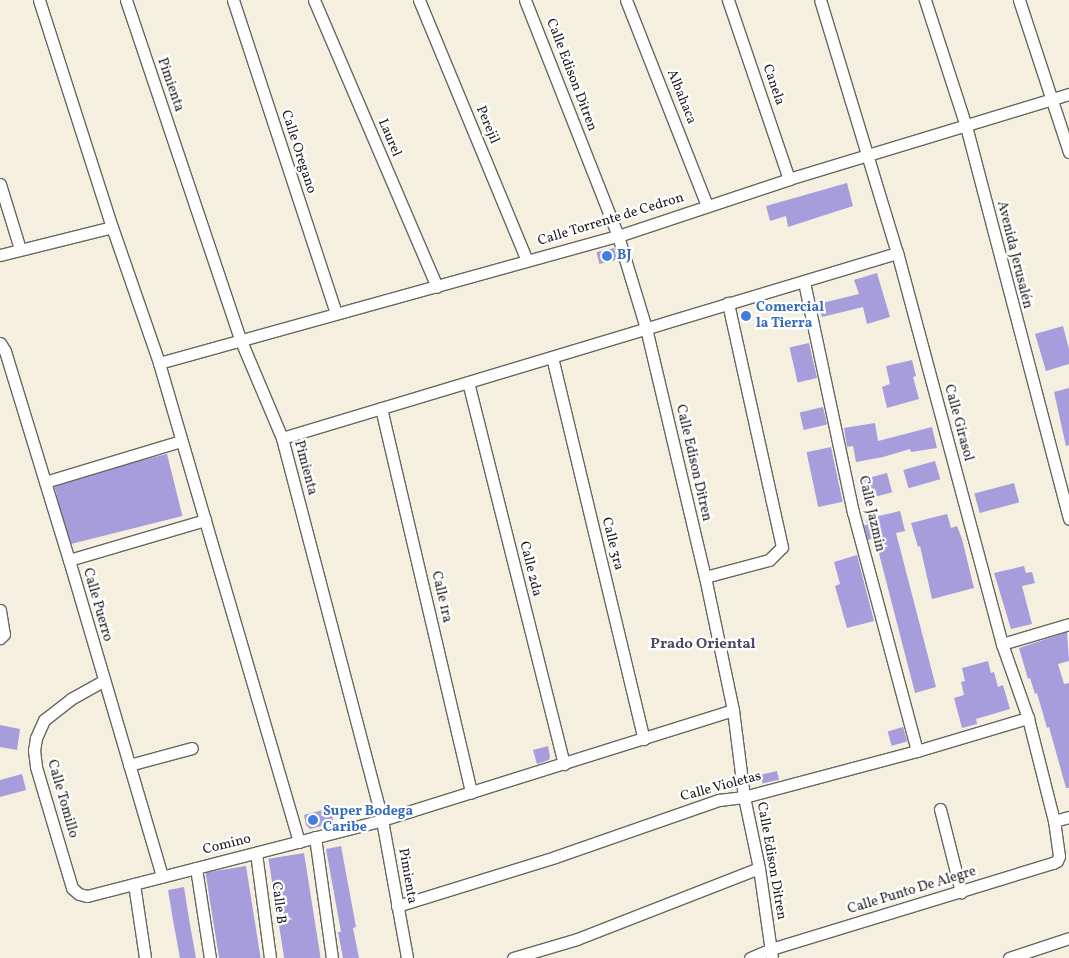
<!DOCTYPE html>
<html>
<head>
<meta charset="utf-8">
<style>
	body { margin:0 }
	#map { position:relative; width:1069px; height:958px; overflow:hidden; background:#f5efdf; font-family:Vollkorn,serif }
	div>[style] { position:absolute }
	[style*='--x'] { left:calc(var(--x)*1px); top:calc(var(--y)*1px); width:calc(var(--w)*1px); rotate:calc(var(--a)*1deg) }
	.building>* { inset:0; background:#a79ddd; transform-origin:0 0 }
	.roads { filter:drop-shadow(1px 0 #686660) drop-shadow(-1px 0 #686660) drop-shadow(0 1px #686660) drop-shadow(0 -1px #686660) }
	.minor>* { height:11px; margin:-5.5px; padding:0 5.5px; transform-origin:5.5px; border-radius:5.5px; background:#fff }
	.dots>* { width:14px; height:14px; translate:-50% -50%; box-sizing:border-box; border:2px solid #fff; border-radius:50% }
	span { translate:-50% -50%; white-space:nowrap; text-align:center; line-height:1.15; -webkit-text-stroke:4.5px #fff; paint-order:stroke }
	.street-label { font-size:14px; color:#1c1c1c }
	.shop-label { font-size:14px; color:#366cbe; font-weight:700 }
	.left { translate:0 -50%; text-align:left }
	.neighbourhood-label { font-size:15px; color:#4d4960; font-weight:700 }
</style>
</head>
<body>
<div id="map">
	<div class="building">
		<i style="clip-path:polygon(847px 183px,853px 206px,788px 227px,786px 216px,770px 221px,766px 206px)"></i>
		<i style="left:614px;top:248px;width:12px;height:18px;rotate:76deg"></i>
		<i style="clip-path:polygon(877px 273px,890px 317px,867px 324px,863px 307px,822px 317px,818px 304px,859px 294px,854px 280px)"></i>
		<i style="clip-path:polygon(1063px 326px,1069px 349px,1069px 364px,1046px 371px,1035px 334px)"></i>
		<i style="left:809px;top:343px;width:36px;height:20px;rotate:77deg"></i>
		<i style="clip-path:polygon(912px 360px,916px 376px,913px 377px,919px 399px,887px 408px,882px 387px,890px 384px,886px 366px)"></i>
		<i style="clip-path:polygon(1069px 388px,1069px 445px,1066px 446px,1054px 392px)"></i>
		<i style="left:823px;top:407px;width:18px;height:24px;rotate:77deg"></i>
		<i style="clip-path:polygon(875px 423px,878px 441px,932px 427px,937px 448px,911px 452px,910px 449px,883px 457px,856px 462px,853px 446px,847px 447px,844px 428px)"></i>
		<i style="left:831px;top:447px;width:56px;height:25px;rotate:78deg"></i>
		<i style="left:167px;top:454px;width:64px;height:117px;rotate:76deg"></i>
		<i style="left:935px;top:461px;width:19px;height:33px;rotate:74deg"></i>
		<i style="left:887px;top:473px;width:20px;height:29px;rotate:75deg"></i>
		<i style="left:1014px;top:483px;width:20px;height:41px;rotate:75deg"></i>
		<i style="clip-path:polygon(900px 511px,905px 531px,896px 533px,936px 687px,915px 693px,875px 538px,868px 540px,864px 525px,867px 525px,866px 519px)"></i>
		<i style="clip-path:polygon(947px 514px,951px 528px,957px 526px,962px 539px,974px 588px,932px 599px,920px 546px,918px 547px,911px 523px)"></i>
		<i style="clip-path:polygon(857px 555px,874px 621px,847px 628px,835px 586px,840px 584px,834px 562px)"></i>
		<i style="clip-path:polygon(1024px 566px,1026px 573px,1032px 572px,1035px 583px,1022px 586px,1032px 624px,1011px 629px,994px 573px)"></i>
		<i style="clip-path:polygon(1067px 632px,1069px 661px,1058px 664px,1064px 684px,1069px 683px,1069px 788px,1066px 788px,1049px 727px,1047px 728px,1037px 693px,1035px 694px,1030px 678px,1028px 679px,1019px 648px)"></i>
		<i style="clip-path:polygon(988px 661px,991px 673px,994px 672px,998px 687px,1003px 685px,1010px 709px,976px 719px,977px 724px,962px 728px,954px 698px,964px 695px,961px 682px,965px 681px,962px 668px)"></i>
		<i style="clip-path:polygon(0 725px,20px 729px,17px 750px,0 747px)"></i>
		<i style="left:903px;top:727px;width:15px;height:16px;rotate:74deg"></i>
		<i style="clip-path:polygon(548px 746px,550px 757px,549px 760px,537px 764px,533px 750px)"></i>
		<i style="left:777px;top:771px;width:9px;height:17px;rotate:77deg"></i>
		<i style="clip-path:polygon(22px 774px,26px 790px,0 797px,0 780px)"></i>
		<i style="clip-path:polygon(330px 808px,334px 823px,310px 829px,306px 825px,304px 815px)"></i>
		<i style="clip-path:polygon(341px 846px,356px 927px,353px 928px,359px 958px,343px 958px,338px 932px,341px 932px,326px 849px)"></i>
		<i style="left:304px;top:853px;width:106px;height:36px;rotate:81deg"></i>
		<i style="left:246px;top:866px;width:93px;height:41px;rotate:81deg"></i>
		<i style="clip-path:polygon(184px 887px,189px 919px,196px 958px,180px 958px,173px 920px,168px 890px)"></i>
	</div>
	<div class="roads">
		<div class="minor">
			<i style="--x:39;--y:0;--w:238;--a:72.2"></i>
			<i style="--x:112;--y:227;--w:144;--a:70.9"></i>
			<i style="--x:159;--y:363;--w:499;--a:73.7"></i>
			<i style="--x:126;--y:0;--w:360;--a:71.4"></i>
			<i style="--x:241;--y:341;--w:105;--a:67.1"></i>
			<i style="--x:282;--y:438;--w:395;--a:75.3"></i>
			<i style="--x:382;--y:820;--w:140;--a:79.7"></i>
			<i style="--x:233;--y:0;--w:330;--a:71.8"></i>
			<i style="--x:314;--y:0;--w:312;--a:66.8"></i>
			<i style="--x:419;--y:0;--w:282;--a:67.5"></i>
			<i style="--x:525;--y:0;--w:254;--a:68.5"></i>
			<i style="--x:618;--y:236;--w:96;--a:73.1"></i>
			<i style="--x:646;--y:328;--w:256;--a:76.7"></i>
			<i style="--x:705;--y:577;--w:136;--a:78.1"></i>
			<i style="--x:733;--y:710;--w:88;--a:82.8"></i>
			<i style="--x:744;--y:797;--w:73;--a:78.1"></i>
			<i style="--x:759;--y:868;--w:91;--a:81.8"></i>
			<i style="--x:626;--y:0;--w:221;--a:68.5"></i>
			<i style="--x:728;--y:0;--w:189;--a:71.2"></i>
			<i style="--x:925;--y:0;--w:133;--a:72"></i>
			<i style="--x:966;--y:126;--w:406;--a:75.3"></i>
			<i style="--x:1019;--y:0;--w:160;--a:71.8"></i>
			<i style="--x:0;--y:184;--w:68;--a:72.9"></i>
			<i style="--x:0;--y:255;--w:115;--a:-14"></i>
			<i style="--x:804;--y:282;--w:235;--a:78"></i>
			<i style="--x:853;--y:512;--w:247;--a:75"></i>
			<i style="--x:0;--y:343;--w:9;--a:58"></i>
			<i style="--x:5;--y:351;--w:219;--a:73"></i>
			<i style="--x:69;--y:560;--w:330;--a:73.6"></i>
			<i style="--x:552;--y:357;--w:393;--a:76.5"></i>
			<i style="--x:159;--y:363;--w:476;--a:-15.5"></i>
			<i style="--x:618;--y:236;--w:180;--a:-18.4"></i>
			<i style="--x:789;--y:179;--w:293;--a:-16.9"></i>
			<i style="--x:468;--y:382;--w:394;--a:75.9"></i>
			<i style="--x:381;--y:408;--w:395;--a:76.8"></i>
			<i style="--x:282;--y:438;--w:642;--a:-16.74"></i>
			<i style="--x:45;--y:482;--w:142;--a:-16.8"></i>
			<i style="--x:69;--y:560;--w:142;--a:-16.4"></i>
			<i style="--x:705;--y:577;--w:66;--a:-14.9"></i>
			<i style="--x:769;--y:560;--w:18;--a:-45"></i>
			<i style="--x:782;--y:547;--w:250;--a:-102.5"></i>
			<i style="--x:0;--y:610;--w:24;--a:81"></i>
			<i style="--x:4;--y:634;--w:6;--a:135"></i>
			<i style="--x:1002;--y:644;--w:70;--a:-16.6"></i>
			<i style="--x:103;--y:681;--w:37;--a:151"></i>
			<i style="--x:71;--y:699;--w:34;--a:142"></i>
			<i style="--x:44;--y:720;--w:20;--a:114"></i>
			<i style="--x:36;--y:738;--w:12;--a:99"></i>
			<i style="--x:34;--y:750;--w:17;--a:83"></i>
			<i style="--x:36;--y:767;--w:126;--a:73.4"></i>
			<i style="--x:72;--y:888;--w:9;--a:41"></i>
			<i style="--x:79;--y:894;--w:8;--a:14"></i>
			<i style="--x:87;--y:896;--w:305;--a:-14.4"></i>
			<i style="--x:382;--y:820;--w:368;--a:-17.4"></i>
			<i style="--x:129;--y:765;--w:65;--a:-15.1"></i>
			<i style="--x:940;--y:809;--w:86;--a:75.8"></i>
			<i style="--x:1054;--y:821;--w:16;--a:-15"></i>
			<i style="--x:315;--y:837;--w:122;--a:82"></i>
			<i style="--x:256;--y:853;--w:106;--a:82.4"></i>
			<i style="--x:196;--y:868;--w:91;--a:81.2"></i>
			<i style="--x:134;--y:884;--w:75;--a:81.5"></i>
			<i style="--x:397;--y:906;--w:165;--a:-17.2"></i>
			<i style="--x:555;--y:857;--w:174;--a:-19.2"></i>
			<i style="--x:719;--y:800;--w:25;--a:-7"></i>
			<i style="--x:744;--y:797;--w:179;--a:-14.9"></i>
			<i style="--x:917;--y:751;--w:116;--a:-16.6"></i>
			<i style="--x:513;--y:958;--w:67;--a:-16.5"></i>
			<i style="--x:577;--y:939;--w:195;--a:-21.3"></i>
			<i style="--x:750;--y:958;--w:23;--a:-23"></i>
			<i style="--x:771;--y:949;--w:295;--a:-17"></i>
			<i style="--x:1053;--y:863;--w:4;--a:-27"></i>
			<i style="--x:1057;--y:861;--w:5;--a:-68"></i>
			<i style="--x:1059;--y:856;--w:35;--a:-98"></i>
			<i style="--x:1054;--y:821;--w:106;--a:-104.2"></i>
			<i style="--x:1028;--y:718;--w:78;--a:-109.4"></i>
			<i style="--x:1002;--y:644;--w:405;--a:-105"></i>
			<i style="--x:897;--y:253;--w:264;--a:-106.9"></i>
			<i style="--x:1009;--y:958;--w:63;--a:-18.4"></i>
		</div>
	</div>
	<div class="dots">
		<i style="left:607px;top:256px;background:#3f7fe0"></i>
		<i style="left:746px;top:316px;background:#3f7fe0"></i>
		<i style="left:313px;top:820px;background:#3f7fe0"></i>
	</div>
	<div class="street-label">
		<span style="left:571px;top:75px;rotate:69deg">Calle Edison Ditren</span>
		<span style="left:170px;top:85px;rotate:71deg">Pimienta</span>
		<span style="left:773px;top:85px;rotate:71deg">Canela</span>
		<span style="left:681px;top:97px;rotate:68deg">Albahaca</span>
		<span style="left:487px;top:125px;rotate:67deg">Perejil</span>
		<span style="left:389px;top:138px;rotate:67deg">Laurel</span>
		<span style="left:298px;top:152px;rotate:72deg">Calle Oregano</span>
		<span style="left:611px;top:220px;rotate:-17deg">Calle Torrente de Cedron</span>
		<span style="left:1014px;top:255px;rotate:76deg">Avenida Jerusalén</span>
		<span style="left:958px;top:423px;rotate:75deg">Calle Girasol</span>
		<span style="left:693px;top:463px;rotate:77deg">Calle Edison Ditren</span>
		<span style="left:305px;top:468px;rotate:75deg">Pimienta</span>
		<span style="left:871px;top:514px;rotate:77deg">Calle Jazmin</span>
		<span style="left:612px;top:544px;rotate:76deg">Calle 3ra</span>
		<span style="left:530px;top:569px;rotate:76deg">Calle 2da</span>
		<span style="left:441px;top:597px;rotate:77deg">Calle 1ra</span>
		<span style="left:97px;top:605px;rotate:74deg">Calle Puerro</span>
		<span style="left:721px;top:787px;rotate:-15deg">Calle Violetas</span>
		<span style="left:62px;top:799px;rotate:74deg">Calle Tomillo</span>
		<span style="left:227px;top:845px;rotate:-14deg">Comino</span>
		<span style="left:771px;top:861px;rotate:80deg">Calle Edison Ditren</span>
		<span style="left:407px;top:876px;rotate:80deg">Pimienta</span>
		<span style="left:912px;top:891px;rotate:-17deg">Calle Punto De Alegre</span>
		<span style="left:278px;top:903px;rotate:83deg">Calle B</span>
	</div>
	<div class="shop-label">
		<span class="left" style="left:617px;top:256px">BJ</span>
		<span class="left" style="left:756px;top:316px">Comercial<br>la Tierra</span>
		<span class="left" style="left:323px;top:820px">Super Bodega<br>Caribe</span>
	</div>
	<div class="neighbourhood-label">
		<span style="left:703px;top:645px">Prado Oriental</span>
	</div>
</div>
</body>
</html>
